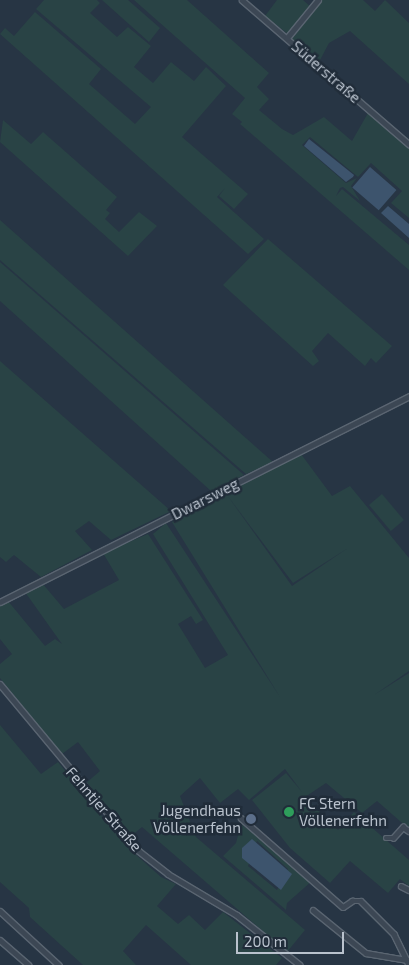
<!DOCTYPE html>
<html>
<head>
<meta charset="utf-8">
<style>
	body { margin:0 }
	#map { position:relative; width:409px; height:965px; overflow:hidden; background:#273544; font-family:"Exo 2",sans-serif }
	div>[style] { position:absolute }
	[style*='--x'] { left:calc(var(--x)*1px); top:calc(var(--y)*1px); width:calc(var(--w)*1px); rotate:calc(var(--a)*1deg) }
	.green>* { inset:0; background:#294345; transform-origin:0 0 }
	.water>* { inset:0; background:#3d546d; transform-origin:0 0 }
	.roads { filter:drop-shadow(1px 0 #5a6571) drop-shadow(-1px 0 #5a6571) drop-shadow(0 1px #5a6571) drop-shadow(0 -1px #5a6571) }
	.minor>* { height:4.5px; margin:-2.25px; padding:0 2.25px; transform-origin:2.25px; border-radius:2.25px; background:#3c4754 }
	.dots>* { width:14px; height:14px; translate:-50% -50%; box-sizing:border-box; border:2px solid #202c39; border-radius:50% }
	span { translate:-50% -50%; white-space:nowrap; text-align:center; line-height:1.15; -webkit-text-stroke:5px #202c39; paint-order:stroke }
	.street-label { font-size:15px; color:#b9c2cd }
	.poi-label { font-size:15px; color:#b9c2cd }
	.left { translate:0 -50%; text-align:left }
	.right { translate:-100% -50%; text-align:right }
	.scale { position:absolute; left:236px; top:932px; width:108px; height:22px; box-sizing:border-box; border:2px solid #b9c2cd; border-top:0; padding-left:6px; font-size:15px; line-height:18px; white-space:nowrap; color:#b9c2cd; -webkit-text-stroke:4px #202c39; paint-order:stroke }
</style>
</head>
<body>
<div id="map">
	<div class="green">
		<i style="clip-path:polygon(44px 0,97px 0,100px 3px,90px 13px,117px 37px,128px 27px,151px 46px,134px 67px,153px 83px,171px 62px,194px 81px,206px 67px,226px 86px,182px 137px,248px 194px,234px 209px,219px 196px,225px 188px,217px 197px,264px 239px,248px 254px,0 34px,5px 28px,14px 36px,35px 12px,101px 69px,89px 84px,135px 124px,151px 107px,36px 9px)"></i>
		<i style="clip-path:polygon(102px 0,128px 0,160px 28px,149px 42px)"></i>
		<i style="clip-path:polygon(134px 0,187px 0,269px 73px,257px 87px,269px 99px,259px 110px,282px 129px,293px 135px,324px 117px,352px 141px,368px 113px,409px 147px,409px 218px,391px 203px,402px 191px,371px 163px,358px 177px,310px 137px,302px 145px,346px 183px,357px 178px,351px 186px,360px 201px,343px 187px,340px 188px,336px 196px,342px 189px,409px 245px,409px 270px,240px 124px,242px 122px,232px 114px,245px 98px)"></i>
		<i style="clip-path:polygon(277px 0,303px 0,311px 7px,288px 34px,265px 16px)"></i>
		<i style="clip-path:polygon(321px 0,363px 0,375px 11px,385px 0,409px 23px,409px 84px,350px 31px,329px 43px,319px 62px,292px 39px)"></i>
		<i style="clip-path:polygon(3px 120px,31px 144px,43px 132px,117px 197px,106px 210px,110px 213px,105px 219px,119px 232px,139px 212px,157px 226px,128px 256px,0 142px)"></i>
		<i style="clip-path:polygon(0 220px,273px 462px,246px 474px,0 260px)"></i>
		<i style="clip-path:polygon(268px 239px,392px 346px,376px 363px,371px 358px,365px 366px,328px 333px,312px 351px,319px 361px,313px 366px,223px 285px)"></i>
		<i style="clip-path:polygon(0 262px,244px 475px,211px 491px,0 301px)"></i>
		<i style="clip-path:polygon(0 361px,171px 511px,111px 540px,89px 521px,75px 531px,92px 550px,41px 577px,14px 555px,6px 562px,0 557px)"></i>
		<i style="clip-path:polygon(evenodd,301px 454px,332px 496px,350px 486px,409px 558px,409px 671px,374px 695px,409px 673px,409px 829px,377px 801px,362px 813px,326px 783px,305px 797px,338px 830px,354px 812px,409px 860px,409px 886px,400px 879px,388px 893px,350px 861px,330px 883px,290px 848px,252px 800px,286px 773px,302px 792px,285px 769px,249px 800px,238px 789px,220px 803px,200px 778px,180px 796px,196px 837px,305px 930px,287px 952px,142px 827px,130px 837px,86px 783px,100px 771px,78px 742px,62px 754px,0 678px,0 664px,12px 654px,0 639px,0 605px,8px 601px,45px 646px,55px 639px,62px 644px,25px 592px,42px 583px,64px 609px,119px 580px,103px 553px,148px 534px,203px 620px,196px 624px,191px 616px,178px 624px,205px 668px,228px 655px,153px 534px,166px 523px,280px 697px,172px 522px,301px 454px,227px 495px,293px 583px,348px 548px,292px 586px,227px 495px)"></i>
		<i style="left:382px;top:494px;width:34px;height:17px;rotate:50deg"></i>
		<i style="clip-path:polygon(0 725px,41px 774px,58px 762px,126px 846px,161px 877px,176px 884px,157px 906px,178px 924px,189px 915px,205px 930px,223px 912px,282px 958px,276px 965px,191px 965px,146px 925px,123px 951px,136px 965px,83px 965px,30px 917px,29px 908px,0 882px)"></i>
		<i style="clip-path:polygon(evenodd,241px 824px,312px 881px,287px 903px,286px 910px,223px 856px,236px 843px,241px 824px,257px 841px,288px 869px,277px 890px,248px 866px,257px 841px)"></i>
	</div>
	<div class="water">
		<i style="clip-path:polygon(309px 139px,354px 175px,353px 177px,346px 182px,304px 146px)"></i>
		<i style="left:370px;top:167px;width:35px;height:27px;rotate:41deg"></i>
		<i style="clip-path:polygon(388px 206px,409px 224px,409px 238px,381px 213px)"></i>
		<i style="clip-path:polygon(252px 839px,292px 874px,281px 890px,242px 858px,242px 848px)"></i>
	</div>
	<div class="roads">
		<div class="minor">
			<i style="--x:242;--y:0;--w:221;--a:40.8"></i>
			<i style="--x:287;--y:38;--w:49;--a:-50.8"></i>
			<i style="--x:0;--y:602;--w:458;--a:-26.7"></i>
			<i style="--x:0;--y:684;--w:217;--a:50.2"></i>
			<i style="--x:139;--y:851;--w:37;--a:38"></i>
			<i style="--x:168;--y:874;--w:80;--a:30.7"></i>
			<i style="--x:237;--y:915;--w:80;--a:38.4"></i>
			<i style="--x:241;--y:818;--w:135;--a:41.1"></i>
			<i style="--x:343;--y:907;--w:11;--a:-34"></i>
			<i style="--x:352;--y:901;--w:9;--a:0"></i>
			<i style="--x:361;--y:901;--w:47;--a:45"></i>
			<i style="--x:394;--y:934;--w:34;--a:64"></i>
			<i style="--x:386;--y:838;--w:7;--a:0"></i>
			<i style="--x:393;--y:838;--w:15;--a:-48"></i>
			<i style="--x:403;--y:827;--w:7;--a:34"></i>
			<i style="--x:401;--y:886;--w:9;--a:27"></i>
			<i style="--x:313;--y:910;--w:68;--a:39.1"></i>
			<i style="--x:366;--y:953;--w:42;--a:9.7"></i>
			<i style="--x:0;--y:911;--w:80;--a:42.5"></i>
			<i style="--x:0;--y:940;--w:38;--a:41"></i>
		</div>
	</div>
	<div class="dots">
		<i style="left:289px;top:812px;background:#2e9e5b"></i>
		<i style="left:251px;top:819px;background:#5c6f8a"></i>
	</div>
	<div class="street-label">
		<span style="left:326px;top:72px;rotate:41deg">Süderstraße</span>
		<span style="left:205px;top:499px;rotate:-27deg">Dwarsweg</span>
		<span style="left:104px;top:809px;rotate:49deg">Fehntjer Straße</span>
	</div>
	<div class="poi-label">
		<span class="left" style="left:299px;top:812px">FC Stern<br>Völlenerfehn</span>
		<span class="right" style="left:241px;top:819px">Jugendhaus<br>Völlenerfehn</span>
	</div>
	<div class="scale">200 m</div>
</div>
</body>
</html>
